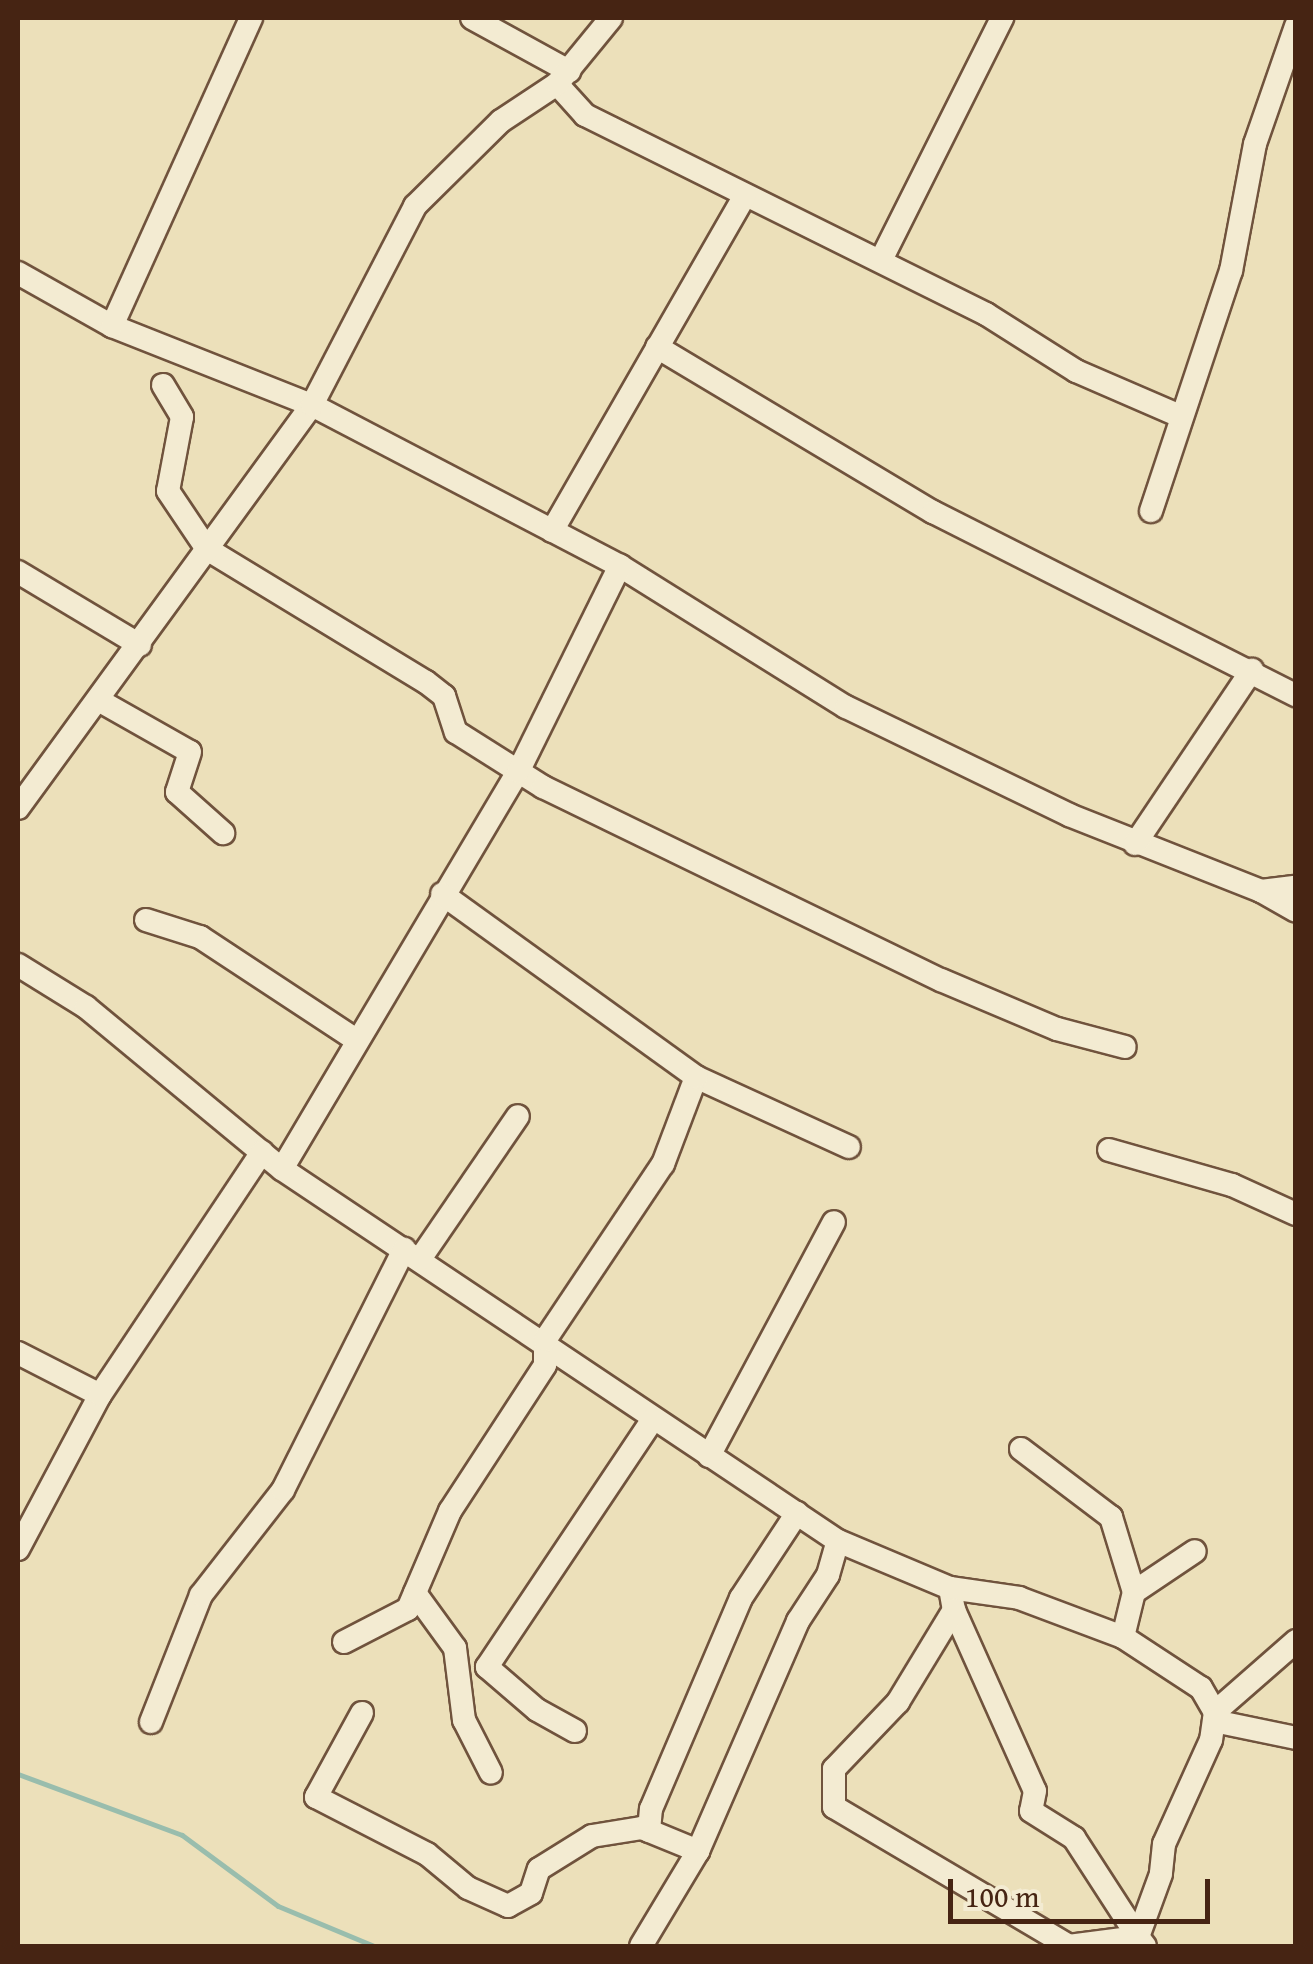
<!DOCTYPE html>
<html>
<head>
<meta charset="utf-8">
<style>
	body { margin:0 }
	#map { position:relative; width:1313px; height:1964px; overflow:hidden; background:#ece0ba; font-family:"Gentium Book Plus",serif }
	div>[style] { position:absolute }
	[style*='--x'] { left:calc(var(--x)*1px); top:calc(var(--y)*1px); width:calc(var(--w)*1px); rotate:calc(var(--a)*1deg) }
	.stream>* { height:5px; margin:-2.5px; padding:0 2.5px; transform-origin:2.5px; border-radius:2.5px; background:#99bdad }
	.roads { filter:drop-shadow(2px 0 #70533d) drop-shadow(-2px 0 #70533d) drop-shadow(0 2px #70533d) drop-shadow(0 -2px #70533d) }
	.minor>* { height:22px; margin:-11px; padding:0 11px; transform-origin:11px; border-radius:11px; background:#f3ebd2 }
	span { translate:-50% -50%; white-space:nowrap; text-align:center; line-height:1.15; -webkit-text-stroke:9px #f3ebd2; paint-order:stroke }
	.frame { position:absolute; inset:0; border:20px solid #462413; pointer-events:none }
	.scale { position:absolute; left:948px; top:1879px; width:262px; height:45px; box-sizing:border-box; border:5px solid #462413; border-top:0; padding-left:12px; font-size:30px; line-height:35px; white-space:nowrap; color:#462413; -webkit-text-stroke:8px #f3ebd2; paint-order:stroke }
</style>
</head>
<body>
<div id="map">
	<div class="stream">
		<i style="--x:18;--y:1774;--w:175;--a:20.4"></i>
		<i style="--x:182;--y:1835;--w:119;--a:36.5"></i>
		<i style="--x:278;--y:1906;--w:104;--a:22.6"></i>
	</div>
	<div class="roads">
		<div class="minor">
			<i style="--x:472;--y:18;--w:111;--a:28.7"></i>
			<i style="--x:557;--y:84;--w:42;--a:47.9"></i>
			<i style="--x:585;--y:115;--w:448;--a:26.4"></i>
			<i style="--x:986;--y:314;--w:107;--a:32.3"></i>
			<i style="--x:1076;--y:371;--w:113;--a:23.4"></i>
			<i style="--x:881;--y:260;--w:271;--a:-63.4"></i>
			<i style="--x:18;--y:273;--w:108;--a:29.4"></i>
			<i style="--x:112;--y:326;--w:215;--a:21.6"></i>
			<i style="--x:312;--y:405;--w:348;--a:27.6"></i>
			<i style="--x:620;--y:566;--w:266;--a:32"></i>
			<i style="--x:846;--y:707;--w:248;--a:25.8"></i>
			<i style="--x:1069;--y:815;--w:206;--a:21.6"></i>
			<i style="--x:1261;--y:891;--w:35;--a:-7"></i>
			<i style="--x:112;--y:326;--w:338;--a:-65.7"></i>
			<i style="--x:657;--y:347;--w:322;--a:30.9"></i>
			<i style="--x:933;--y:512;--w:407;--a:26.8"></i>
			<i style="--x:163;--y:385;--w:37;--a:59"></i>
			<i style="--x:182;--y:417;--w:75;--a:100.7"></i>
			<i style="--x:168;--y:491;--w:70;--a:56.1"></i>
			<i style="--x:207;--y:549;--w:256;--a:31.3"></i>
			<i style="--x:426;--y:682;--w:23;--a:38"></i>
			<i style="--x:444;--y:696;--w:38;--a:72"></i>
			<i style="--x:456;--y:732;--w:103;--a:32.3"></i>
			<i style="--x:543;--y:787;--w:442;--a:25.9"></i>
			<i style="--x:941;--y:980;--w:126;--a:22.9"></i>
			<i style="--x:1057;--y:1029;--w:70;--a:14.8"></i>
			<i style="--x:1151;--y:511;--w:253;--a:-71.6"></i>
			<i style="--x:1231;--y:271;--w:129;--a:-79.3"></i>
			<i style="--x:1255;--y:144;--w:125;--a:-70.8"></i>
			<i style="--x:552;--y:531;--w:387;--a:-60.1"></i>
			<i style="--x:18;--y:572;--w:142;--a:30.9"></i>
			<i style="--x:100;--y:701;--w:103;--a:29.5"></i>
			<i style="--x:190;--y:752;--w:42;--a:108"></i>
			<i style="--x:177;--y:792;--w:62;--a:41.7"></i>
			<i style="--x:18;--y:808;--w:499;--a:-53.9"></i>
			<i style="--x:312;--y:405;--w:224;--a:-62.6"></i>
			<i style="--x:415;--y:206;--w:121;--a:-44.7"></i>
			<i style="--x:501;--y:121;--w:67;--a:-33.5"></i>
			<i style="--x:557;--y:84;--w:85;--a:-50.7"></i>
			<i style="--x:1135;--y:844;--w:210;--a:-56.1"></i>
			<i style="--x:1261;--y:891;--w:40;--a:29.7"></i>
			<i style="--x:146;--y:920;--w:57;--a:17.5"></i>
			<i style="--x:200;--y:937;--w:187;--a:33.4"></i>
			<i style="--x:18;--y:965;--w:80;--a:31.7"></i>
			<i style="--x:86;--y:1007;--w:254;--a:39.6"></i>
			<i style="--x:282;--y:1169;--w:669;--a:33.79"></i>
			<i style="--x:838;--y:1541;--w:121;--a:22.8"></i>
			<i style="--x:950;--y:1588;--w:70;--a:8.2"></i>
			<i style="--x:1019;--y:1598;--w:111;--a:20.6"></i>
			<i style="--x:1123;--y:1637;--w:93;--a:33.2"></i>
			<i style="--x:1201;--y:1688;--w:28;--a:60"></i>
			<i style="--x:1215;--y:1712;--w:28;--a:98"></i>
			<i style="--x:1211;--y:1740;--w:114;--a:114.3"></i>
			<i style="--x:1164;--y:1844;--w:30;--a:96"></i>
			<i style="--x:1161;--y:1874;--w:67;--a:110.1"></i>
			<i style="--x:1138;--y:1937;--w:11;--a:52"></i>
			<i style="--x:696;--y:1077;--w:168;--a:24.6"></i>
			<i style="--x:1109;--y:1150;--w:128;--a:15.9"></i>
			<i style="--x:1232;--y:1185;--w:70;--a:24.4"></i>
			<i style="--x:282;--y:1169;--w:462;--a:-59.3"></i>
			<i style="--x:518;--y:772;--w:230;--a:-63.7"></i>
			<i style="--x:420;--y:1259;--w:173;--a:-55.6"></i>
			<i style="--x:18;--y:1353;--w:92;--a:27.1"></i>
			<i style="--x:1021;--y:1449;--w:113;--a:37.1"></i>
			<i style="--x:1111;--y:1517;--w:78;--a:73"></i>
			<i style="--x:709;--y:1456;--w:265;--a:-61.9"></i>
			<i style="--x:18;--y:1549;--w:174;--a:-62"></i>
			<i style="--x:100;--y:1395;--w:292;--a:-56.3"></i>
			<i style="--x:950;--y:1588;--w:22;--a:80"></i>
			<i style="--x:954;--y:1610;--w:198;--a:65.9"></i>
			<i style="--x:1035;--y:1791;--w:20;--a:101"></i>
			<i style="--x:1031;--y:1811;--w:51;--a:32.1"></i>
			<i style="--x:1074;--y:1838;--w:118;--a:57.1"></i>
			<i style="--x:1138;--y:1937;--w:70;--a:172.6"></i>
			<i style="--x:1069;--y:1946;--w:273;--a:-149.4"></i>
			<i style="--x:834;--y:1807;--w:38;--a:-90"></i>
			<i style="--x:834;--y:1769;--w:93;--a:-46.3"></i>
			<i style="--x:898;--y:1702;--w:108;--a:-58.7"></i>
			<i style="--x:415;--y:1593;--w:68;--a:54"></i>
			<i style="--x:455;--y:1648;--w:73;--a:82.9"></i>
			<i style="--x:464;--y:1720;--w:59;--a:63"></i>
			<i style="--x:1123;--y:1637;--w:46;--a:-76.3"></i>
			<i style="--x:1134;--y:1592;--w:73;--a:-33.9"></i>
			<i style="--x:344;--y:1642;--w:72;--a:-27.3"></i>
			<i style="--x:408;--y:1609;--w:107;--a:-66.8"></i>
			<i style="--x:450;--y:1511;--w:174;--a:-56.9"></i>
			<i style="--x:545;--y:1365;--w:25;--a:-90"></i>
			<i style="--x:545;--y:1340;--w:212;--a:-56.2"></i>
			<i style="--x:663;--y:1164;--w:93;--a:-69.2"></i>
			<i style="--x:696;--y:1077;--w:313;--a:-144.2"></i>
			<i style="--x:1215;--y:1712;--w:108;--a:-41.2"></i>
			<i style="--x:362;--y:1713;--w:96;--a:118.7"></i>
			<i style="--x:316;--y:1797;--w:125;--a:27.2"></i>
			<i style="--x:427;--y:1854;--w:53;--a:39.7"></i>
			<i style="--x:468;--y:1888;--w:44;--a:24.2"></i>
			<i style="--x:508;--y:1906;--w:26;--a:-29"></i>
			<i style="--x:531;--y:1893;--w:25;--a:-72"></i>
			<i style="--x:539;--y:1869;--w:62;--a:-31.9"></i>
			<i style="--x:592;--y:1836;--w:51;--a:-9.1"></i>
			<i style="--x:642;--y:1828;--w:61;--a:22.3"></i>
			<i style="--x:1214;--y:1721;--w:84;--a:11.7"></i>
			<i style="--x:151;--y:1722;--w:136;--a:-68.5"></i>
			<i style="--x:201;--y:1595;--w:133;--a:-52"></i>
			<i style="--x:283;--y:1490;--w:270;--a:-63.3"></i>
			<i style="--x:575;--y:1731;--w:43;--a:-151.1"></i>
			<i style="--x:537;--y:1710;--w:66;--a:-139.3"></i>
			<i style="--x:487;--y:1667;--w:298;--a:-56.2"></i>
			<i style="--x:649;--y:1831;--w:22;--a:-85"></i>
			<i style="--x:651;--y:1809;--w:229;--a:-66.9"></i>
			<i style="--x:741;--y:1598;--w:102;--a:-56.6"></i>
			<i style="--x:641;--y:1946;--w:111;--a:-59"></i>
			<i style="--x:698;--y:1851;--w:251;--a:-66.5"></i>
			<i style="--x:798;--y:1621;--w:55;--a:-56.9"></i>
			<i style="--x:828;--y:1575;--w:35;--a:-74"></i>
		</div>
	</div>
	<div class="frame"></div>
	<div class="scale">100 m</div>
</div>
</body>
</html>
